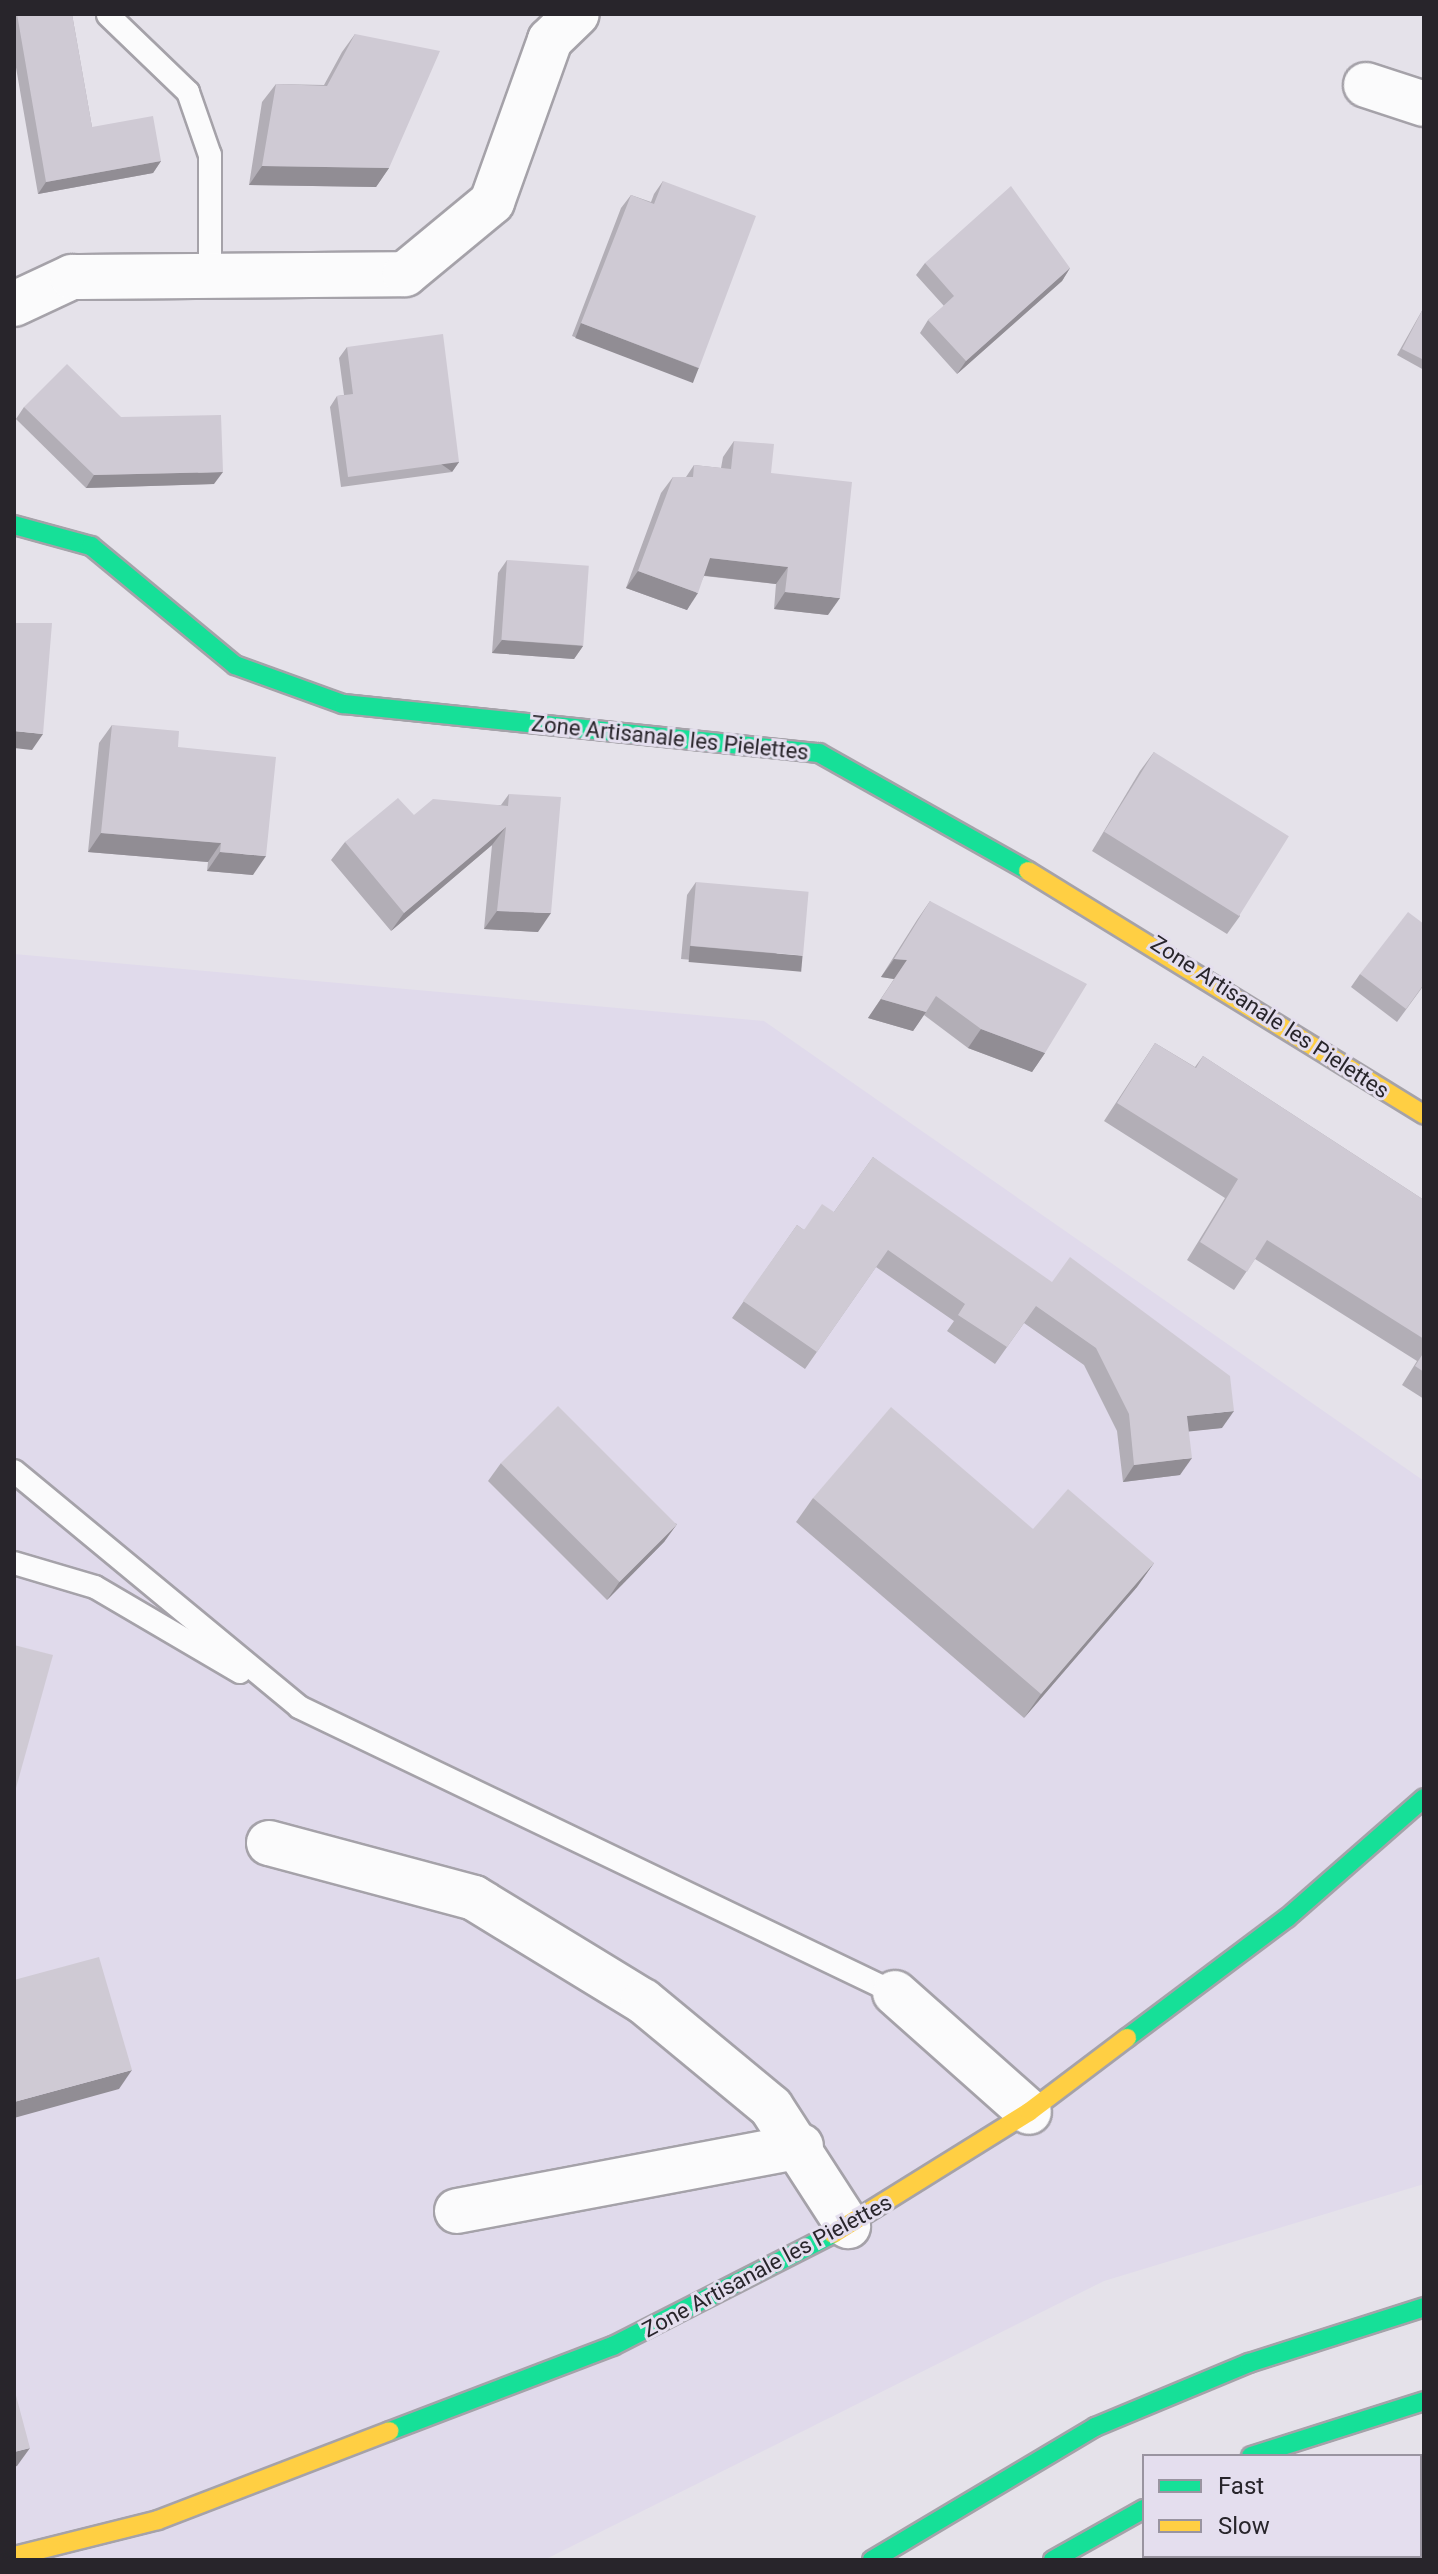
<!DOCTYPE html>
<html>
<head>
<meta charset="utf-8">
<style>
	body { margin:0 }
	#map { position:relative; width:1438px; height:2574px; overflow:hidden; background:#e5e2ea; font-family:Roboto,sans-serif }
	div>[style] { position:absolute }
	[style*='--x'] { left:calc(var(--x)*1px); top:calc(var(--y)*1px); width:calc(var(--w)*1px); rotate:calc(var(--a)*1deg) }
	.built>* { inset:0; background:#e0daeb }
	.roads { filter:drop-shadow(2px 0 #a5a2a9) drop-shadow(-2px 0 #a5a2a9) drop-shadow(0 2px #a5a2a9) drop-shadow(0 -2px #a5a2a9) }
	.lane>* { height:22px; margin:-11px; padding:0 11px; transform-origin:11px; border-radius:11px; background:#fbfbfc }
	.street>* { height:44px; margin:-22px; padding:0 22px; transform-origin:22px; border-radius:22px; background:#fbfbfc }
	.fast>* { height:18px; margin:-9px; padding:0 9px; transform-origin:9px; border-radius:9px; background:#16e098 }
	.slow>* { height:18px; margin:-9px; padding:0 9px; transform-origin:9px; border-radius:9px; background:#ffcf43 }
	.wall>* { inset:0; background:#b2aeb6 }
	.shaded-wall>* { inset:0; background:#918d94; transform-origin:0 0 }
	.building>* { inset:0; background:#cfcad4; transform-origin:0 0 }
	span { translate:-50% -50%; white-space:nowrap; text-align:center; line-height:1.15; -webkit-text-stroke:6px #e4deee; paint-order:stroke }
	.street-label { font-size:22px; color:#28252b }
	.frame { position:absolute; inset:0; border:16px solid #28252b; pointer-events:none }
	.legend { position:absolute; left:1142px; top:2454px; width:280px; height:104px; box-sizing:border-box; background:#e4deee; border:2px solid #9994a0; margin:0; padding:10px 14px; list-style:none; font-size:24px; color:#28252b }
	.legend li { display:flex; align-items:center; gap:16px; height:40px }
	.legend b { width:40px; border:2px solid #9994a0 }
</style>
</head>
<body>
<div id="map">
	<div class="built">
		<i style="clip-path:polygon(14px 954px,764px 1021px,1424px 1481px,1424px 2184px,1104px 2281px,544px 2560px,14px 2560px)"></i>
	</div>
	<div class="roads">
		<div class="lane">
			<i style="--x:108;--y:15;--w:111;--a:43.9"></i>
			<i style="--x:188;--y:92;--w:67;--a:70.8"></i>
			<i style="--x:210;--y:155;--w:120;--a:90"></i>
			<i style="--x:14;--y:1471;--w:370;--a:39.6"></i>
			<i style="--x:299;--y:1707;--w:661;--a:25.63"></i>
			<i style="--x:14;--y:1563;--w:84;--a:16.5"></i>
			<i style="--x:95;--y:1587;--w:168;--a:30.4"></i>
		</div>
		<div class="street">
			<i style="--x:1366;--y:85;--w:61;--a:18.1"></i>
			<i style="--x:14;--y:304;--w:64;--a:-25"></i>
			<i style="--x:72;--y:277;--w:333;--a:-0.5"></i>
			<i style="--x:405;--y:274;--w:113;--a:-39.6"></i>
			<i style="--x:492;--y:202;--w:172;--a:-70.3"></i>
			<i style="--x:550;--y:40;--w:37;--a:-44"></i>
			<i style="--x:269;--y:1843;--w:212;--a:15"></i>
			<i style="--x:474;--y:1898;--w:198;--a:31.4"></i>
			<i style="--x:643;--y:2001;--w:166;--a:39.6"></i>
			<i style="--x:771;--y:2107;--w:142;--a:57.1"></i>
			<i style="--x:895;--y:1993;--w:179;--a:41.6"></i>
			<i style="--x:457;--y:2211;--w:350;--a:-10.7"></i>
		</div>
		<div class="fast">
			<i style="--x:14;--y:525;--w:80;--a:15.3"></i>
			<i style="--x:91;--y:546;--w:187;--a:39.6"></i>
			<i style="--x:235;--y:665;--w:115;--a:19.9"></i>
			<i style="--x:343;--y:704;--w:479;--a:5.9"></i>
			<i style="--x:819;--y:753;--w:240;--a:29.4"></i>
			<i style="--x:1127;--y:2038;--w:200;--a:-36.9"></i>
			<i style="--x:1287;--y:1918;--w:182;--a:-41.2"></i>
			<i style="--x:390;--y:2431;--w:239;--a:-20.9"></i>
			<i style="--x:613;--y:2346;--w:247;--a:-27"></i>
			<i style="--x:1251;--y:2456;--w:182;--a:-17.6"></i>
			<i style="--x:872;--y:2560;--w:260;--a:-30.8"></i>
			<i style="--x:1095;--y:2427;--w:167;--a:-22.6"></i>
			<i style="--x:1249;--y:2363;--w:184;--a:-17.7"></i>
			<i style="--x:1053;--y:2560;--w:104;--a:-29.3"></i>
		</div>
		<div class="slow">
			<i style="--x:1028;--y:871;--w:465;--a:31.6"></i>
			<i style="--x:833;--y:2234;--w:231;--a:-31.9"></i>
			<i style="--x:1029;--y:2112;--w:123;--a:-37.1"></i>
			<i style="--x:14;--y:2556;--w:148;--a:-14"></i>
			<i style="--x:158;--y:2520;--w:248;--a:-21"></i>
		</div>
	</div>
	<div class="wall">
		<i style="clip-path:polygon(14px 14px,72px 14px,92px 127px,161px 161px,153px 173px,38px 194px,14px 56px)"></i>
		<i style="clip-path:polygon(355px 34px,389px 168px,376px 187px,249px 185px,262px 102px,276px 84px,324px 85px,342px 52px)"></i>
		<i style="clip-path:polygon(663px 181px,699px 368px,690px 381px,572px 336px,621px 208px,631px 195px,651px 202px,654px 194px)"></i>
		<i style="clip-path:polygon(925px 263px,1070px 268px,1062px 281px,957px 374px,920px 333px,928px 320px,944px 306px,916px 275px)"></i>
		<i style="clip-path:polygon(1424px 307px,1424px 370px,1397px 355px)"></i>
		<i style="clip-path:polygon(347px 347px,459px 462px,452px 472px,341px 487px,330px 407px,337px 396px,344px 395px,339px 358px)"></i>
		<i style="clip-path:polygon(24px 407px,121px 417px,214px 484px,86px 488px,16px 419px)"></i>
		<i style="clip-path:polygon(734px 441px,771px 473px,828px 615px,774px 609px,776px 584px,704px 576px,687px 610px,626px 588px,661px 493px,673px 477px,686px 477px,694px 465px,721px 468px,723px 457px)"></i>
		<i style="clip-path:polygon(507px 560px,583px 646px,574px 659px,492px 653px,498px 573px)"></i>
		<i style="clip-path:polygon(112px 725px,178px 747px,253px 875px,207px 871px,208px 862px,88px 852px,99px 743px)"></i>
		<i style="clip-path:polygon(1154px 752px,1240px 916px,1227px 934px,1092px 851px,1140px 771px)"></i>
		<i style="clip-path:polygon(509px 794px,538px 932px,484px 929px,492px 845px,391px 931px,331px 860px,345px 842px,414px 815px,501px 805px)"></i>
		<i style="clip-path:polygon(696px 882px,794px 969px,681px 959px,687px 895px)"></i>
		<i style="clip-path:polygon(930px 901px,1045px 1053px,1032px 1072px,968px 1048px,924px 1015px,913px 1031px,868px 1018px,894px 979px,881px 977px,917px 920px)"></i>
		<i style="clip-path:polygon(1360px 974px,1424px 985px,1397px 1022px,1351px 987px)"></i>
		<i style="clip-path:polygon(1155px 1043px,1195px 1067px,1203px 1056px,1424px 1200px,1424px 1399px,1402px 1385px,1417px 1361px,1255px 1259px,1234px 1290px,1187px 1260px,1225px 1198px,1104px 1121px)"></i>
		<i style="clip-path:polygon(873px 1157px,1222px 1428px,1189px 1431px,1180px 1475px,1123px 1482px,1117px 1431px,1084px 1365px,1024px 1323px,995px 1364px,947px 1331px,954px 1321px,876px 1267px,805px 1369px,732px 1318px,797px 1225px,804px 1230px,834px 1212px)"></i>
		<i style="clip-path:polygon(501px 1463px,677px 1524px,664px 1542px,607px 1600px,488px 1481px)"></i>
		<i style="clip-path:polygon(813px 1498px,1033px 1529px,1154px 1563px,1137px 1587px,1024px 1718px,796px 1522px)"></i>
	</div>
	<div class="shaded-wall">
		<i style="clip-path:polygon(161px 161px,153px 173px,38px 194px,46px 182px)"></i>
		<i style="clip-path:polygon(262px 166px,389px 168px,376px 187px,249px 185px)"></i>
		<i style="clip-path:polygon(1070px 268px,1062px 281px,957px 374px,966px 361px)"></i>
		<i style="left:581px;top:323px;width:126px;height:16px;rotate:21deg"></i>
		<i style="left:459px;top:462px;width:12px;height:112px;rotate:125deg"></i>
		<i style="clip-path:polygon(223px 472px,214px 484px,86px 488px,94px 475px)"></i>
		<i style="clip-path:polygon(710px 558px,788px 567px,776px 584px,699px 575px)"></i>
		<i style="clip-path:polygon(638px 571px,698px 593px,687px 610px,626px 588px)"></i>
		<i style="clip-path:polygon(785px 592px,840px 598px,828px 615px,774px 609px)"></i>
		<i style="clip-path:polygon(502px 640px,583px 646px,574px 659px,492px 653px)"></i>
		<i style="clip-path:polygon(14px 731px,43px 734px,32px 750px,14px 748px)"></i>
		<i style="clip-path:polygon(506px 827px,492px 845px,391px 931px,404px 913px)"></i>
		<i style="clip-path:polygon(101px 833px,221px 843px,208px 862px,88px 852px)"></i>
		<i style="clip-path:polygon(220px 852px,266px 856px,253px 875px,207px 871px)"></i>
		<i style="clip-path:polygon(497px 911px,551px 913px,538px 932px,484px 929px)"></i>
		<i style="left:690px;top:946px;width:113px;height:16px;rotate:5deg"></i>
		<i style="clip-path:polygon(894px 959px,907px 960px,894px 979px,881px 977px)"></i>
		<i style="clip-path:polygon(881px 999px,926px 1012px,913px 1031px,868px 1018px)"></i>
		<i style="clip-path:polygon(981px 1029px,1045px 1053px,1032px 1072px,968px 1048px)"></i>
		<i style="clip-path:polygon(1234px 1411px,1222px 1428px,1175px 1433px,1187px 1416px)"></i>
		<i style="clip-path:polygon(1192px 1458px,1180px 1475px,1123px 1482px,1134px 1465px)"></i>
		<i style="clip-path:polygon(677px 1524px,664px 1542px,607px 1600px,620px 1581px)"></i>
		<i style="clip-path:polygon(1154px 1563px,1137px 1587px,1024px 1718px,1041px 1694px)"></i>
		<i style="clip-path:polygon(132px 2070px,119px 2089px,14px 2118px,14px 2102px)"></i>
		<i style="clip-path:polygon(30px 2448px,17px 2466px,14px 2467px,14px 2452px)"></i>
	</div>
	<div class="building">
		<i style="clip-path:polygon(17px 14px,72px 14px,92px 127px,153px 116px,161px 161px,46px 182px)"></i>
		<i style="clip-path:polygon(355px 34px,440px 51px,389px 168px,262px 166px,276px 84px,327px 86px)"></i>
		<i style="clip-path:polygon(663px 181px,756px 216px,699px 368px,581px 323px,631px 195px,654px 204px)"></i>
		<i style="clip-path:polygon(1011px 186px,1070px 268px,966px 361px,928px 320px,954px 296px,925px 263px)"></i>
		<i style="clip-path:polygon(1424px 307px,1424px 360px,1402px 349px)"></i>
		<i style="clip-path:polygon(443px 334px,459px 462px,348px 477px,337px 396px,353px 394px,347px 347px)"></i>
		<i style="clip-path:polygon(67px 364px,121px 417px,221px 415px,223px 472px,94px 475px,24px 407px)"></i>
		<i style="clip-path:polygon(734px 441px,774px 444px,771px 473px,852px 482px,840px 598px,785px 592px,788px 567px,710px 558px,698px 593px,638px 571px,673px 477px,693px 477px,694px 465px,731px 469px)"></i>
		<i style="left:507px;top:560px;width:82px;height:80px;rotate:4deg"></i>
		<i style="clip-path:polygon(14px 623px,52px 623px,43px 734px,14px 731px)"></i>
		<i style="clip-path:polygon(112px 725px,179px 731px,178px 747px,276px 757px,266px 856px,220px 852px,221px 843px,101px 833px)"></i>
		<i style="left:1154px;top:752px;width:159px;height:94px;rotate:32deg"></i>
		<i style="clip-path:polygon(509px 794px,561px 797px,551px 913px,497px 911px,506px 827px,404px 913px,345px 842px,398px 798px,414px 815px,433px 799px,508px 806px)"></i>
		<i style="left:696px;top:882px;width:113px;height:64px;rotate:5deg"></i>
		<i style="clip-path:polygon(930px 901px,1087px 984px,1045px 1053px,981px 1029px,936px 996px,926px 1012px,881px 999px,907px 960px,894px 959px)"></i>
		<i style="clip-path:polygon(1408px 912px,1424px 924px,1424px 984px,1406px 1009px,1360px 974px)"></i>
		<i style="clip-path:polygon(1155px 1043px,1196px 1068px,1203px 1056px,1424px 1200px,1424px 1339px,1267px 1240px,1247px 1272px,1200px 1242px,1238px 1179px,1117px 1103px)"></i>
		<i style="clip-path:polygon(873px 1157px,1052px 1282px,1070px 1257px,1230px 1376px,1234px 1411px,1187px 1416px,1192px 1458px,1134px 1465px,1129px 1414px,1096px 1348px,1036px 1306px,1007px 1347px,958px 1315px,965px 1304px,888px 1250px,817px 1352px,743px 1301px,797px 1225px,804px 1230px,822px 1204px,834px 1212px)"></i>
		<i style="clip-path:polygon(1424px 1352px,1424px 1372px,1415px 1366px)"></i>
		<i style="left:558px;top:1406px;width:168px;height:81px;rotate:45deg"></i>
		<i style="clip-path:polygon(891px 1407px,1033px 1529px,1068px 1489px,1154px 1563px,1041px 1694px,813px 1498px)"></i>
		<i style="clip-path:polygon(14px 1645px,53px 1655px,16px 1788px,14px 1787px)"></i>
		<i style="clip-path:polygon(99px 1957px,132px 2070px,14px 2102px,14px 1980px)"></i>
		<i style="clip-path:polygon(14px 2388px,30px 2448px,14px 2452px)"></i>
	</div>
	<div class="street-label">
		<span style="left:670px;top:738px;rotate:6deg">Zone Artisanale les Pielettes</span>
		<span style="left:1270px;top:1017px;rotate:33deg">Zone Artisanale les Pielettes</span>
		<span style="left:767px;top:2266px;rotate:-28deg">Zone Artisanale les Pielettes</span>
	</div>
	<div class="frame"></div>
	<ul class="legend">
	<li><b style="height:10px;background:#16e098"></b>Fast</li>
	<li><b style="height:10px;background:#ffcf43"></b>Slow</li>
	</ul>
</div>
</body>
</html>
